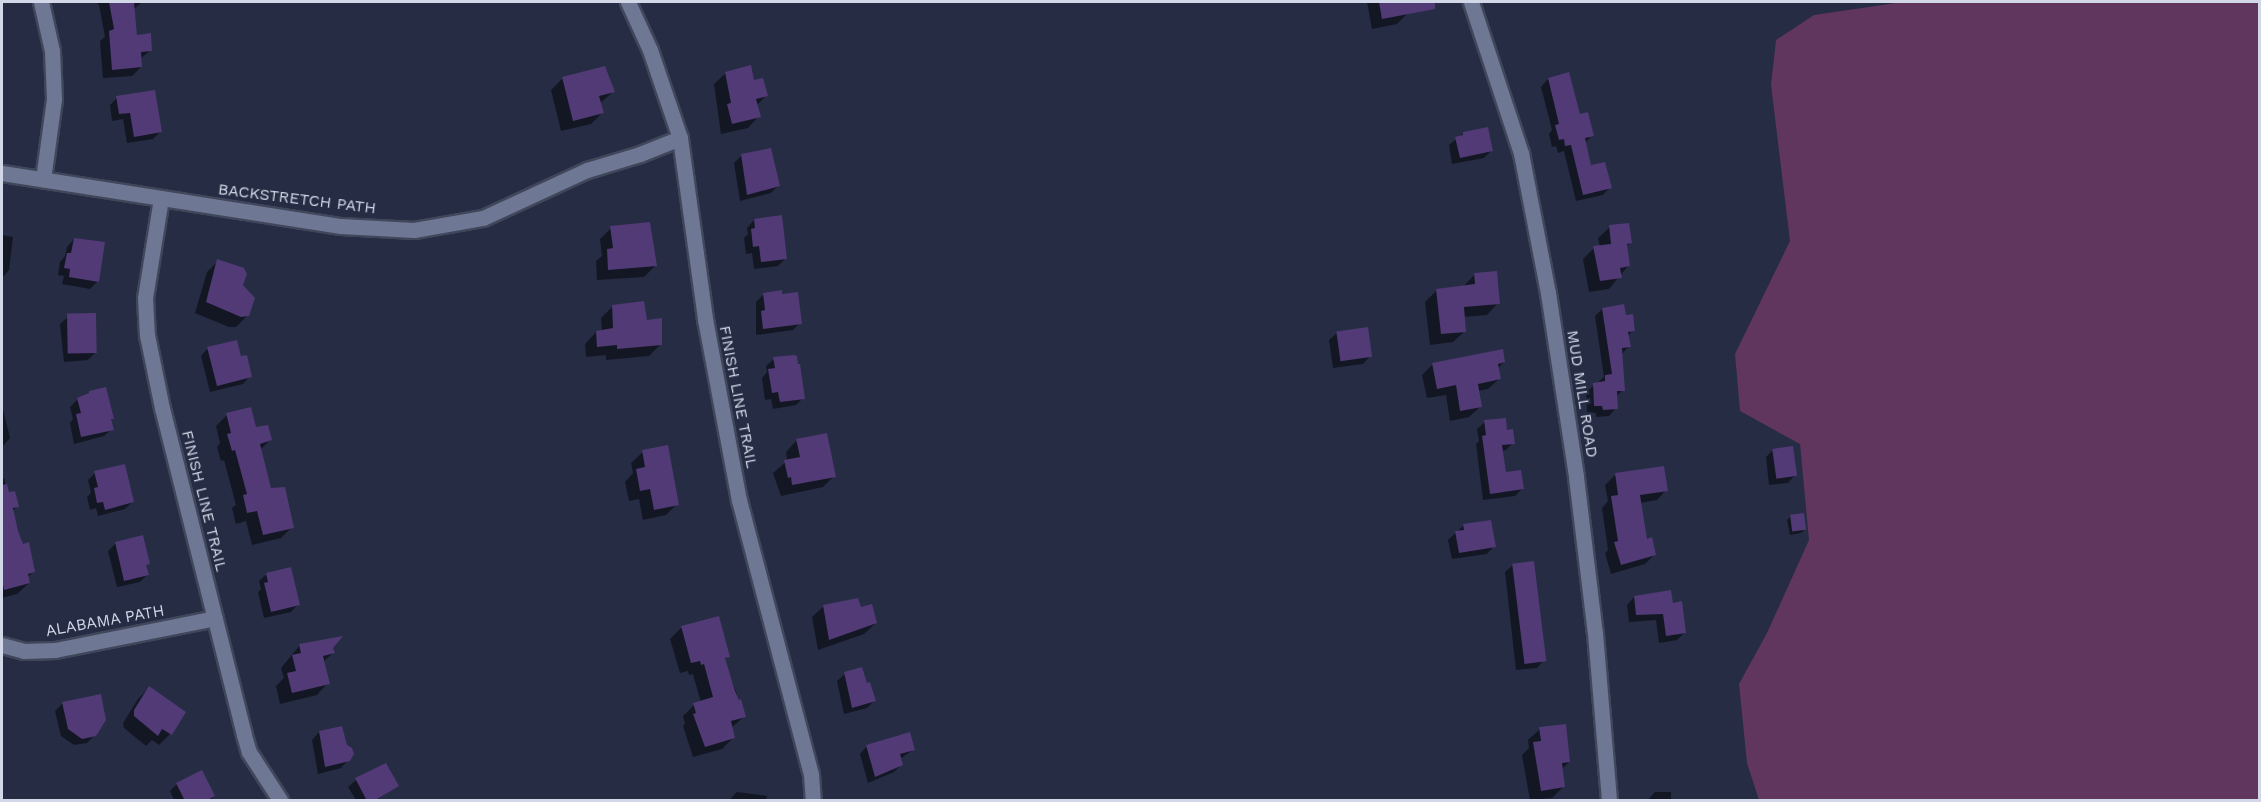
<!DOCTYPE html>
<html>
<head>
<meta charset="utf-8">
<style>
	body { margin:0 }
	#map { position:relative; width:2261px; height:802px; overflow:hidden; background:#252c44; font-family:"Work Sans",sans-serif }
	div>[style] { position:absolute }
	[style*='--x'] { left:calc(var(--x)*1px); top:calc(var(--y)*1px); width:calc(var(--w)*1px); rotate:calc(var(--a)*1deg) }
	.green>* { inset:0; background:#60355e }
	.shadow>* { inset:0; background:#0007 }
	.building>* { inset:0; background:#513a75; transform-origin:0 0 }
	.roads { filter:drop-shadow(2px 0 #41475b) drop-shadow(-2px 0 #41475b) drop-shadow(0 2px #41475b) drop-shadow(0 -2px #41475b) }
	.street>* { height:15px; margin:-7.5px; padding:0 7.5px; transform-origin:7.5px; border-radius:7.5px; background:#6e7793 }
	span { translate:-50% -50%; white-space:nowrap; text-align:center; line-height:1.15; -webkit-text-stroke:4.5px #252c44; paint-order:stroke }
	.street-label { font-size:16px; color:#d3d8e8 }
	.frame { position:absolute; inset:0; border:3px solid #d3d8e8; pointer-events:none }
</style>
</head>
<body>
<div id="map">
	<div class="green">
		<i style="clip-path:polygon(1903px 2px,2259px 2px,2259px 800px,1759px 800px,1747px 763px,1739px 684px,1767px 633px,1809px 540px,1800px 444px,1740px 411px,1735px 354px,1790px 241px,1771px 85px,1776px 40px,1814px 15px)"></i>
	</div>
	<div class="shadow">
		<i style="clip-path:polygon(96px 2px,142px 2px,133px 10px,136px 36px,151px 50px,140px 59px,141px 67px,132px 76px,103px 78px,100px 41px,105px 37px,99px 5px)"></i>
		<i style="clip-path:polygon(1367px 2px,1406px 2px,1408px 13px,1397px 24px,1372px 29px)"></i>
		<i style="clip-path:polygon(726px 73px,753px 82px,766px 96px,756px 106px,759px 116px,748px 128px,721px 134px,714px 84px)"></i>
		<i style="clip-path:polygon(609px 76px,613px 92px,600px 103px,602px 113px,591px 124px,561px 131px,551px 90px,563px 78px)"></i>
		<i style="clip-path:polygon(1548px 79px,1592px 135px,1585px 143px,1590px 167px,1610px 187px,1603px 195px,1576px 201px,1564px 151px,1558px 153px,1556px 146px,1552px 147px,1549px 134px,1552px 130px,1541px 87px)"></i>
		<i style="clip-path:polygon(117px 98px,161px 131px,153px 139px,127px 143px,123px 119px,112px 121px,110px 105px)"></i>
		<i style="clip-path:polygon(1464px 133px,1491px 151px,1484px 158px,1452px 164px,1449px 145px)"></i>
		<i style="clip-path:polygon(742px 155px,778px 186px,771px 193px,740px 201px,734px 163px)"></i>
		<i style="clip-path:polygon(754px 220px,786px 258px,778px 266px,754px 269px,752px 253px,746px 254px,744px 238px,748px 234px,747px 228px)"></i>
		<i style="clip-path:polygon(1610px 227px,1631px 242px,1626px 247px,1628px 266px,1609px 289px,1589px 292px,1583px 259px,1594px 248px,1600px 247px,1598px 238px)"></i>
		<i style="clip-path:polygon(611px 228px,655px 266px,644px 277px,597px 280px,596px 261px,602px 256px,600px 239px)"></i>
		<i style="clip-path:polygon(2px 235px,13px 237px,9px 270px,2px 278px)"></i>
		<i style="clip-path:polygon(74px 239px,104px 244px,97px 282px,90px 289px,62px 284px,64px 276px,58px 275px,60px 262px,65px 256px,67px 247px)"></i>
		<i style="clip-path:polygon(218px 261px,241px 285px,248px 315px,236px 327px,229px 327px,195px 313px,207px 272px)"></i>
		<i style="clip-path:polygon(1475px 274px,1498px 303px,1487px 315px,1463px 317px,1465px 331px,1453px 342px,1430px 345px,1425px 302px,1436px 291px,1464px 286px)"></i>
		<i style="clip-path:polygon(797px 294px,800px 323px,793px 330px,756px 335px,756px 302px,763px 295px)"></i>
		<i style="clip-path:polygon(613px 306px,646px 321px,660px 345px,649px 356px,606px 360px,606px 355px,586px 357px,585px 344px,596px 332px,602px 331px,601px 318px)"></i>
		<i style="clip-path:polygon(1602px 309px,1633px 330px,1628px 336px,1629px 346px,1622px 354px,1623px 390px,1616px 397px,1616px 408px,1609px 416px,1596px 417px,1596px 413px,1587px 412px,1586px 392px,1604px 377px,1595px 316px)"></i>
		<i style="clip-path:polygon(68px 317px,95px 353px,88px 360px,64px 362px,60px 324px)"></i>
		<i style="clip-path:polygon(1337px 333px,1370px 356px,1363px 364px,1333px 368px,1329px 340px)"></i>
		<i style="clip-path:polygon(208px 348px,240px 358px,250px 376px,243px 384px,210px 392px,201px 356px)"></i>
		<i style="clip-path:polygon(774px 359px,803px 398px,796px 405px,773px 409px,771px 399px,765px 400px,762px 378px,767px 372px,766px 366px)"></i>
		<i style="clip-path:polygon(1504px 362px,1497px 369px,1499px 379px,1488px 389px,1478px 391px,1480px 407px,1469px 417px,1450px 421px,1446px 395px,1427px 398px,1422px 375px,1433px 364px)"></i>
		<i style="clip-path:polygon(78px 399px,112px 418px,110px 421px,112px 429px,104px 436px,74px 444px,70px 423px,73px 419px,70px 407px)"></i>
		<i style="clip-path:polygon(2px 405px,10px 438px,2px 447px)"></i>
		<i style="clip-path:polygon(227px 415px,270px 440px,260px 450px,270px 490px,292px 527px,281px 538px,252px 545px,246px 521px,236px 524px,232px 508px,236px 505px,224px 460px,221px 461px,217px 447px,220px 443px,216px 426px)"></i>
		<i style="clip-path:polygon(1485px 422px,1506px 432px,1513px 443px,1506px 450px,1501px 451px,1505px 474px,1522px 489px,1515px 496px,1483px 500px,1476px 444px,1479px 441px,1477px 429px)"></i>
		<i style="clip-path:polygon(797px 440px,834px 476px,823px 487px,781px 496px,773px 473px,787px 461px,786px 452px)"></i>
		<i style="clip-path:polygon(1773px 450px,1795px 475px,1788px 483px,1769px 485px,1766px 457px)"></i>
		<i style="clip-path:polygon(643px 452px,677px 504px,666px 515px,643px 520px,639px 499px,629px 501px,625px 482px,633px 473px,631px 463px)"></i>
		<i style="clip-path:polygon(95px 473px,132px 502px,125px 509px,98px 516px,96px 508px,90px 510px,87px 497px,91px 493px,88px 480px)"></i>
		<i style="clip-path:polygon(1615px 475px,1666px 490px,1657px 500px,1640px 503px,1646px 540px,1655px 554px,1645px 564px,1611px 574px,1605px 553px,1608px 550px,1602px 508px,1608px 501px,1605px 485px)"></i>
		<i style="clip-path:polygon(4px 478px,8px 494px,17px 506px,12px 512px,17px 531px,34px 571px,27px 578px,29px 583px,17px 594px,2px 598px,2px 479px)"></i>
		<i style="clip-path:polygon(1791px 516px,1805px 530px,1801px 533px,1790px 535px,1787px 520px)"></i>
		<i style="clip-path:polygon(1490px 522px,1494px 546px,1487px 554px,1452px 559px,1448px 540px,1463px 526px)"></i>
		<i style="clip-path:polygon(141px 537px,148px 563px,145px 566px,147px 575px,140px 582px,117px 587px,108px 551px,115px 544px)"></i>
		<i style="clip-path:polygon(1513px 565px,1544px 660px,1537px 668px,1516px 670px,1505px 572px)"></i>
		<i style="clip-path:polygon(267px 574px,298px 604px,291px 612px,264px 618px,258px 592px,261px 589px,259px 581px)"></i>
		<i style="clip-path:polygon(1634px 597px,1672px 604px,1684px 633px,1677px 640px,1659px 643px,1656px 620px,1629px 622px,1627px 605px)"></i>
		<i style="clip-path:polygon(824px 606px,860px 609px,876px 623px,864px 634px,818px 650px,812px 617px)"></i>
		<i style="clip-path:polygon(682px 627px,728px 656px,724px 660px,745px 716px,731px 728px,734px 737px,722px 749px,693px 757px,683px 726px,685px 724px,683px 716px,694px 705px,701px 703px,693px 674px,689px 675px,688px 671px,680px 673px,670px 639px)"></i>
		<i style="clip-path:polygon(300px 645px,332px 648px,333px 653px,323px 662px,328px 683px,317px 695px,280px 704px,276px 686px,284px 678px,281px 668px)"></i>
		<i style="clip-path:polygon(845px 674px,874px 701px,867px 708px,844px 714px,837px 681px)"></i>
		<i style="clip-path:polygon(149px 688px,170px 734px,159px 745px,152px 740px,146px 746px,124px 728px,123px 723px,138px 699px)"></i>
		<i style="clip-path:polygon(63px 703px,95px 735px,87px 743px,74px 745px,61px 736px,55px 711px)"></i>
		<i style="clip-path:polygon(1540px 729px,1569px 762px,1561px 770px,1563px 787px,1552px 798px,1530px 800px,1522px 755px,1529px 748px,1528px 740px)"></i>
		<i style="clip-path:polygon(319px 732px,348px 760px,341px 768px,318px 774px,312px 740px)"></i>
		<i style="clip-path:polygon(867px 746px,914px 749px,900px 759px,902px 764px,894px 772px,868px 783px,860px 754px)"></i>
		<i style="clip-path:polygon(385px 765px,397px 786px,377px 800px,356px 800px,348px 787px,356px 780px)"></i>
		<i style="clip-path:polygon(177px 784px,214px 796px,211px 800px,174px 800px,170px 791px)"></i>
		<i style="clip-path:polygon(737px 792px,767px 796px,766px 800px,729px 800px)"></i>
		<i style="clip-path:polygon(1655px 792px,1671px 792px,1671px 800px,1648px 800px)"></i>
	</div>
	<div class="building">
		<i style="clip-path:polygon(109px 2px,134px 2px,137px 35px,151px 33px,152px 51px,141px 52px,142px 67px,112px 70px,109px 31px,114px 29px)"></i>
		<i style="clip-path:polygon(1379px 2px,1435px 2px,1435px 9px,1382px 19px)"></i>
		<i style="clip-path:polygon(751px 65px,754px 80px,763px 78px,768px 96px,756px 99px,761px 117px,732px 124px,727px 104px,731px 103px,725px 72px)"></i>
		<i style="clip-path:polygon(605px 66px,615px 92px,599px 96px,604px 113px,573px 121px,562px 77px)"></i>
		<i style="clip-path:polygon(1569px 72px,1580px 114px,1588px 112px,1594px 136px,1585px 138px,1591px 165px,1605px 162px,1612px 188px,1583px 195px,1571px 145px,1565px 146px,1564px 139px,1559px 140px,1555px 125px,1559px 124px,1548px 78px)"></i>
		<i style="clip-path:polygon(155px 90px,162px 132px,134px 137px,130px 113px,119px 114px,116px 96px)"></i>
		<i style="clip-path:polygon(1488px 127px,1493px 151px,1460px 158px,1455px 137px,1463px 135px,1463px 132px)"></i>
		<i style="clip-path:polygon(771px 148px,780px 186px,747px 195px,741px 154px)"></i>
		<i style="clip-path:polygon(782px 215px,787px 259px,761px 262px,759px 246px,753px 247px,751px 229px,755px 228px,754px 219px)"></i>
		<i style="clip-path:polygon(650px 222px,657px 266px,608px 270px,607px 249px,613px 248px,610px 226px)"></i>
		<i style="clip-path:polygon(1629px 223px,1632px 243px,1627px 244px,1630px 266px,1620px 268px,1622px 278px,1600px 281px,1593px 246px,1611px 244px,1609px 225px)"></i>
		<i style="clip-path:polygon(74px 238px,105px 242px,99px 282px,69px 277px,70px 269px,64px 268px,67px 253px,71px 253px)"></i>
		<i style="clip-path:polygon(217px 259px,244px 268px,247px 274px,243px 285px,255px 298px,249px 316px,241px 317px,206px 302px)"></i>
		<i style="clip-path:polygon(1497px 271px,1500px 304px,1464px 307px,1466px 332px,1441px 334px,1436px 289px,1475px 284px,1474px 273px)"></i>
		<i style="clip-path:polygon(782px 290px,782px 294px,798px 292px,802px 324px,763px 329px,761px 311px,765px 310px,763px 293px)"></i>
		<i style="clip-path:polygon(644px 301px,647px 320px,662px 318px,662px 345px,617px 349px,617px 345px,597px 347px,596px 331px,613px 328px,612px 305px)"></i>
		<i style="clip-path:polygon(1624px 304px,1626px 315px,1633px 314px,1635px 331px,1628px 332px,1631px 347px,1622px 348px,1625px 391px,1617px 391px,1618px 409px,1603px 410px,1602px 406px,1594px 406px,1593px 383px,1605px 381px,1605px 375px,1612px 374px,1602px 308px)"></i>
		<i style="left:96px;top:313px;width:40px;height:29px;rotate:89deg"></i>
		<i style="left:1368px;top:327px;width:30px;height:32px;rotate:82deg"></i>
		<i style="clip-path:polygon(237px 340px,241px 356px,247px 355px,252px 377px,217px 386px,207px 347px)"></i>
		<i style="clip-path:polygon(1503px 349px,1505px 362px,1498px 364px,1501px 379px,1478px 384px,1482px 407px,1460px 411px,1456px 385px,1437px 389px,1432px 363px)"></i>
		<i style="clip-path:polygon(794px 355px,797px 356px,798px 364px,800px 364px,805px 399px,780px 402px,778px 392px,772px 393px,768px 369px,775px 368px,773px 357px)"></i>
		<i style="clip-path:polygon(106px 387px,114px 419px,111px 419px,114px 430px,81px 437px,76px 414px,81px 413px,77px 398px,89px 393px,89px 391px)"></i>
		<i style="clip-path:polygon(251px 407px,256px 427px,268px 425px,272px 440px,260px 444px,271px 488px,285px 487px,294px 528px,263px 535px,257px 511px,247px 513px,243px 495px,247px 494px,235px 450px,232px 451px,227px 434px,231px 433px,226px 413px)"></i>
		<i style="clip-path:polygon(1506px 418px,1507px 430px,1513px 429px,1515px 444px,1502px 445px,1506px 472px,1521px 470px,1524px 489px,1490px 494px,1482px 436px,1486px 435px,1484px 420px)"></i>
		<i style="clip-path:polygon(827px 433px,836px 477px,792px 485px,791px 477px,788px 478px,784px 460px,800px 457px,796px 439px)"></i>
		<i style="clip-path:polygon(668px 445px,679px 505px,654px 510px,650px 489px,640px 491px,636px 469px,645px 467px,642px 450px)"></i>
		<i style="left:1793px;top:446px;width:30px;height:21px;rotate:82deg"></i>
		<i style="clip-path:polygon(125px 464px,134px 502px,105px 510px,103px 502px,97px 503px,94px 488px,98px 487px,94px 471px)"></i>
		<i style="clip-path:polygon(1664px 466px,1668px 491px,1640px 495px,1647px 539px,1652px 537px,1656px 555px,1621px 565px,1614px 542px,1618px 541px,1611px 496px,1618px 495px,1615px 473px)"></i>
		<i style="clip-path:polygon(7px 484px,9px 492px,15px 491px,19px 507px,13px 508px,18px 531px,23px 544px,29px 542px,35px 572px,28px 574px,30px 583px,4px 590px,2px 579px,2px 485px)"></i>
		<i style="left:1804px;top:513px;width:17px;height:14px;rotate:83deg"></i>
		<i style="clip-path:polygon(1491px 520px,1496px 547px,1459px 553px,1455px 531px,1464px 530px,1463px 524px)"></i>
		<i style="clip-path:polygon(143px 535px,150px 564px,146px 565px,149px 575px,124px 581px,115px 542px)"></i>
		<i style="left:1534px;top:561px;width:101px;height:22px;rotate:83deg"></i>
		<i style="clip-path:polygon(291px 567px,300px 605px,271px 612px,264px 583px,268px 582px,266px 573px)"></i>
		<i style="clip-path:polygon(1671px 590px,1673px 603px,1682px 601px,1686px 633px,1666px 636px,1663px 614px,1636px 615px,1634px 596px)"></i>
		<i style="clip-path:polygon(858px 598px,861px 607px,872px 604px,877px 623px,829px 640px,823px 605px)"></i>
		<i style="clip-path:polygon(719px 616px,730px 657px,725px 658px,735px 691px,739px 700px,741px 699px,746px 717px,731px 721px,735px 738px,705px 747px,693px 714px,696px 713px,693px 703px,713px 697px,704px 664px,701px 665px,700px 661px,691px 663px,681px 626px)"></i>
		<i style="clip-path:polygon(343px 636px,333px 648px,335px 653px,323px 656px,330px 684px,292px 693px,287px 673px,296px 671px,292px 655px,301px 653px,299px 644px)"></i>
		<i style="clip-path:polygon(862px 667px,867px 683px,870px 682px,876px 701px,852px 708px,844px 672px)"></i>
		<i style="clip-path:polygon(149px 686px,186px 712px,172px 735px,162px 729px,158px 736px,134px 716px,134px 710px)"></i>
		<i style="clip-path:polygon(101px 694px,106px 720px,96px 736px,82px 739px,68px 729px,62px 702px)"></i>
		<i style="clip-path:polygon(1566px 724px,1570px 762px,1562px 763px,1565px 787px,1541px 791px,1533px 742px,1541px 741px,1539px 727px)"></i>
		<i style="clip-path:polygon(342px 726px,347px 745px,352px 748px,354px 754px,350px 761px,325px 767px,319px 731px)"></i>
		<i style="clip-path:polygon(910px 732px,915px 750px,900px 754px,903px 765px,875px 777px,866px 745px)"></i>
		<i style="clip-path:polygon(386px 763px,399px 786px,374px 801px,367px 801px,355px 778px)"></i>
		<i style="clip-path:polygon(202px 770px,215px 796px,206px 801px,185px 801px,176px 783px)"></i>
	</div>
	<div class="roads">
		<div class="street">
			<i style="--x:41;--y:2;--w:50;--a:77.3"></i>
			<i style="--x:52;--y:51;--w:48;--a:87.6"></i>
			<i style="--x:54;--y:99;--w:81;--a:97.8"></i>
			<i style="--x:628;--y:2;--w:53;--a:65.4"></i>
			<i style="--x:650;--y:50;--w:93;--a:71.2"></i>
			<i style="--x:680;--y:138;--w:183;--a:82.1"></i>
			<i style="--x:705;--y:319;--w:184;--a:79.4"></i>
			<i style="--x:739;--y:500;--w:283;--a:75.3"></i>
			<i style="--x:811;--y:774;--w:26;--a:86"></i>
			<i style="--x:1471;--y:2;--w:159;--a:71.7"></i>
			<i style="--x:1521;--y:153;--w:143;--a:79.1"></i>
			<i style="--x:1548;--y:293;--w:186;--a:81.3"></i>
			<i style="--x:1576;--y:477;--w:157;--a:83.1"></i>
			<i style="--x:1595;--y:633;--w:168;--a:85.2"></i>
			<i style="--x:2;--y:173;--w:343;--a:8.9"></i>
			<i style="--x:341;--y:226;--w:73;--a:3.1"></i>
			<i style="--x:414;--y:230;--w:70;--a:-9.9"></i>
			<i style="--x:483;--y:218;--w:115;--a:-24.8"></i>
			<i style="--x:587;--y:170;--w:55;--a:-16.8"></i>
			<i style="--x:640;--y:154;--w:43;--a:-21.8"></i>
			<i style="--x:161;--y:198;--w:101;--a:99.1"></i>
			<i style="--x:145;--y:298;--w:37;--a:87"></i>
			<i style="--x:147;--y:335;--w:75;--a:78.4"></i>
			<i style="--x:162;--y:408;--w:337;--a:75.9"></i>
			<i style="--x:244;--y:735;--w:18;--a:74"></i>
			<i style="--x:249;--y:752;--w:57;--a:57.1"></i>
			<i style="--x:2;--y:645;--w:23;--a:15"></i>
			<i style="--x:24;--y:651;--w:31;--a:-2"></i>
			<i style="--x:55;--y:650;--w:163;--a:-11.3"></i>
		</div>
	</div>
	<div class="street-label">
		<span style="left:297px;top:199px;rotate:7deg">BACKSTRETCH PATH</span>
		<span style="left:1582px;top:394px;rotate:81deg">MUD MILL ROAD</span>
		<span style="left:738px;top:397px;rotate:79deg">FINISH LINE TRAIL</span>
		<span style="left:204px;top:501px;rotate:76deg">FINISH LINE TRAIL</span>
		<span style="left:105px;top:621px;rotate:-10deg">ALABAMA PATH</span>
	</div>
	<div class="frame"></div>
</div>
</body>
</html>
